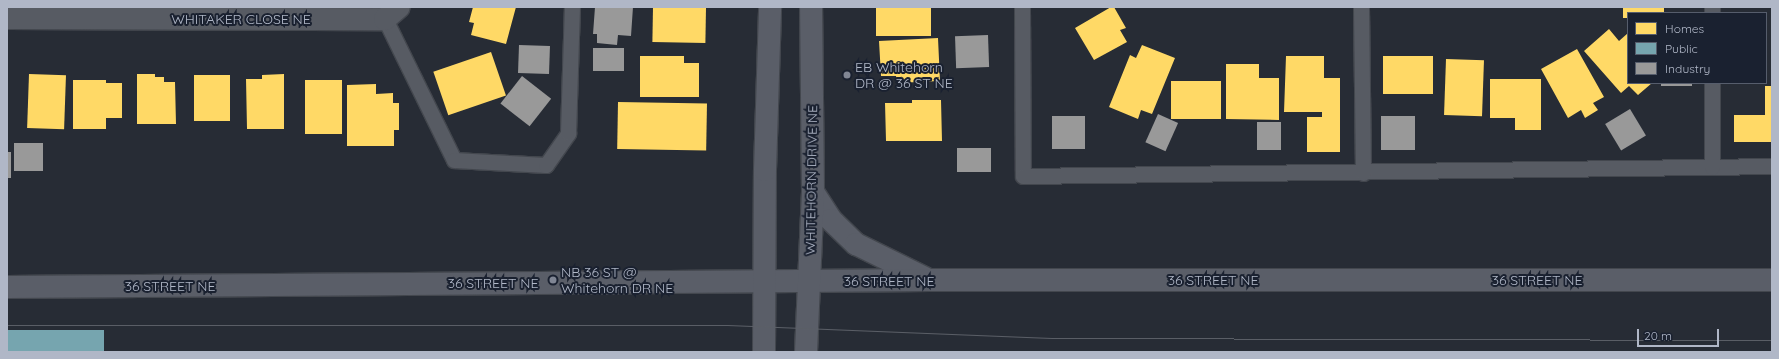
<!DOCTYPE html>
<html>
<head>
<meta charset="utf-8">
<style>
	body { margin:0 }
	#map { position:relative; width:1779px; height:359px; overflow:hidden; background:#272c35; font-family:Quicksand,sans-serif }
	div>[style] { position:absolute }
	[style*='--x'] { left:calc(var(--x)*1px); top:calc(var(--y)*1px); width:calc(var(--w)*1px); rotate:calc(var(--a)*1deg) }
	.homes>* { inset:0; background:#ffd966; transform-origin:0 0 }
	.public>* { inset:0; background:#76a5af; transform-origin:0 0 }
	.industry>* { inset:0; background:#999; transform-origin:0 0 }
	.roads { filter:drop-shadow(1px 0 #43474e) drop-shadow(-1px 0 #43474e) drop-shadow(0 1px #43474e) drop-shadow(0 -1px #43474e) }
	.lane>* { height:15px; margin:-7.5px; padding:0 7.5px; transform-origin:7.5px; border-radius:7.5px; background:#575b63 }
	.street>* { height:22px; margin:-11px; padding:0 11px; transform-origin:11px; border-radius:11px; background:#575b63 }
	.secondary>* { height:22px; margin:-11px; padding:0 11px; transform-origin:11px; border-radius:11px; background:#5a5e68 }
	.tram>* { height:1px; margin:-0.5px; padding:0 0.5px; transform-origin:0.5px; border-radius:0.5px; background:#5a5e66 }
	.dots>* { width:11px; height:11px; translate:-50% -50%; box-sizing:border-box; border:2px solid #1a2130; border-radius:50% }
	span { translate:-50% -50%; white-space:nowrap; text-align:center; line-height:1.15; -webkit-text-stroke:4px #1a2130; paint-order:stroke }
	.street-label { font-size:14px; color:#b0b7c7 }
	.poi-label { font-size:14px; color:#b0b7c7 }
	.left { translate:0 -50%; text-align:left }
	.frame { position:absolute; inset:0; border:8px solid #b0b7c7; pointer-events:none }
	.legend { position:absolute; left:1627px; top:12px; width:140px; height:72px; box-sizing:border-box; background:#1a2130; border:1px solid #565d6c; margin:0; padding:5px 7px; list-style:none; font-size:12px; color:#b0b7c7 }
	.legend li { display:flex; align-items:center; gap:8px; height:20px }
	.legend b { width:20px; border:1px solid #565d6c }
	.scale { position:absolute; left:1637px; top:329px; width:82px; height:18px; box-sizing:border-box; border:2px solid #b0b7c7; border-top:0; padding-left:5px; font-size:12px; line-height:14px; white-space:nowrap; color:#b0b7c7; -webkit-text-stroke:3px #1a2130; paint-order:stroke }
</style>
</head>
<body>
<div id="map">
	<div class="homes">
		<i style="clip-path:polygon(473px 7px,516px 7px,506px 44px,471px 35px,474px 23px,469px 22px)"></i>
		<i style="left:653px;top:7px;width:53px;height:35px;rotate:1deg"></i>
		<i style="left:876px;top:7px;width:55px;height:29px"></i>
		<i style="clip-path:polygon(1111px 7px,1114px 7px,1126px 28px,1120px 30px,1127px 42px,1094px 60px,1075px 28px)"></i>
		<i style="clip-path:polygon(1623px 7px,1664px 7px,1664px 13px,1628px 13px,1628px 18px,1623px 18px)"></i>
		<i style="left:1771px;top:19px;width:1px;height:60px"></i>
		<i style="clip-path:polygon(1609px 29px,1619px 41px,1628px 33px,1628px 83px,1652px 83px,1638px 95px,1629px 86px,1621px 93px,1584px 51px)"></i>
		<i style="clip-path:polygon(938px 38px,940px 81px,897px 83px,896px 76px,881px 76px,879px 41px)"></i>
		<i style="clip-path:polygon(1142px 45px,1175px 58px,1152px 114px,1141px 110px,1138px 119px,1109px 107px,1130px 55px,1136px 58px)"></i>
		<i style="clip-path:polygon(1577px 49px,1604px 97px,1593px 103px,1598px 110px,1585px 118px,1581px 110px,1568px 118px,1541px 69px)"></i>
		<i style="left:491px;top:52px;width:46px;height:61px;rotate:71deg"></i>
		<i style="clip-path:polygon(640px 56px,684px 56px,684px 63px,699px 63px,699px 97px,640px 97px)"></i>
		<i style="clip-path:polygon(1286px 56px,1324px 56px,1324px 78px,1340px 78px,1340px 152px,1307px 152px,1307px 117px,1322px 117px,1322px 112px,1284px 112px)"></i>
		<i style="left:1433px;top:56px;width:38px;height:50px;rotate:90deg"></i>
		<i style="left:1446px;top:59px;width:38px;height:56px;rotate:2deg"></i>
		<i style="clip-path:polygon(1226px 64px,1259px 64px,1259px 78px,1279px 78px,1279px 120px,1226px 119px)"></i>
		<i style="left:29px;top:74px;width:37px;height:54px;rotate:2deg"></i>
		<i style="clip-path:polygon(137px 74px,155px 74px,155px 77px,164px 77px,164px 82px,175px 82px,176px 124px,137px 124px)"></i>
		<i style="clip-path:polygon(284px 74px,284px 129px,247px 129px,246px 79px,262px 79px,262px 75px)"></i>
		<i style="left:194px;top:75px;width:36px;height:46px"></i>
		<i style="clip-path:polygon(1490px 79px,1541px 79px,1541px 130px,1515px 130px,1515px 118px,1490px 118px)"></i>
		<i style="clip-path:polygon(73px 80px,106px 80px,106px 83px,122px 83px,122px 118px,106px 118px,106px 129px,73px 129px)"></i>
		<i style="left:305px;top:80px;width:37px;height:54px"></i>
		<i style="left:1171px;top:81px;width:50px;height:38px"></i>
		<i style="clip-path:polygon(376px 84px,376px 94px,393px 93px,393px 103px,399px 103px,399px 130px,394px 130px,394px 146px,347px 146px,347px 85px)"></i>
		<i style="clip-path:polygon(1765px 86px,1772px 86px,1772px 142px,1734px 142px,1734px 115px,1765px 115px)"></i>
		<i style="clip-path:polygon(912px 100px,941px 100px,942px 141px,886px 141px,885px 103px,912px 103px)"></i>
		<i style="left:618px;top:102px;width:89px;height:47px;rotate:1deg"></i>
	</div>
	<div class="public">
		<i style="left:7px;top:330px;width:97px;height:22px"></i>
	</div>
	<div class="industry">
		<i style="clip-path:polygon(595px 7px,633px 7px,631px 36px,618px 35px,617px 45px,597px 43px,597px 34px,593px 34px)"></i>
		<i style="left:988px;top:35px;width:32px;height:33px;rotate:88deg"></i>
		<i style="left:519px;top:45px;width:31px;height:28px;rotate:2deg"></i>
		<i style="left:593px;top:48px;width:31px;height:23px"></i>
		<i style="left:522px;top:76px;width:37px;height:35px;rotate:38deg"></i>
		<i style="left:1661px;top:83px;width:31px;height:3px"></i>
		<i style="left:1630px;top:109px;width:31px;height:29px;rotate:59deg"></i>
		<i style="left:1158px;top:114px;width:22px;height:31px;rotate:24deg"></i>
		<i style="left:1052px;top:116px;width:33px;height:33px"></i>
		<i style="left:1415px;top:116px;width:34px;height:34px;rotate:90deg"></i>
		<i style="left:1257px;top:122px;width:24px;height:28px"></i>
		<i style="left:14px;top:143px;width:29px;height:28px"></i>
		<i style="left:991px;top:148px;width:24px;height:34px;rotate:90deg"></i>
		<i style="left:7px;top:152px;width:4px;height:26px"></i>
	</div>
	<div class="roads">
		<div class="lane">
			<i style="--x:1022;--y:7;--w:169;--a:89.7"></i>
			<i style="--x:1023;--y:176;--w:749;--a:-0.76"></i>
			<i style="--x:1361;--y:7;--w:166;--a:89.3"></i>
			<i style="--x:1712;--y:7;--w:6;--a:90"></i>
			<i style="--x:385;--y:19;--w:157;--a:63.9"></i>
			<i style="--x:454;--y:160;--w:92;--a:3.1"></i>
			<i style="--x:546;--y:165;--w:39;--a:-55"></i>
			<i style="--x:568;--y:133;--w:126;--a:-88.2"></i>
			<i style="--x:1712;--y:83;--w:84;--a:90"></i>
		</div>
		<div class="street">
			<i style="--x:7;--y:18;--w:378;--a:0.2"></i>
			<i style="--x:385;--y:19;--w:18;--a:-41"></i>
		</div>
		<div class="secondary">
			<i style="--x:813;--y:192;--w:33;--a:57"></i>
			<i style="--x:831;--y:220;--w:35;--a:44"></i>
			<i style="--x:856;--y:244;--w:77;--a:26.2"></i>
			<i style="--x:7;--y:287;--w:922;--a:-0.43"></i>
			<i style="--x:929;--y:280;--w:843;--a:0"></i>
			<i style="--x:764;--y:352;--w:182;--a:-89.7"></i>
			<i style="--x:765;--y:170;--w:163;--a:-88.2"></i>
			<i style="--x:806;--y:352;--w:160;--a:-87.5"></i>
			<i style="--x:813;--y:192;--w:185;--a:-90.6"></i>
		</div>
	</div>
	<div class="tram">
		<i style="--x:7;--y:325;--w:721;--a:0"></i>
		<i style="--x:728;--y:325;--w:323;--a:2.3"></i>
		<i style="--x:1051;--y:338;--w:721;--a:0.16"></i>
	</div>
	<div class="dots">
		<i style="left:847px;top:75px;background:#808694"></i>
		<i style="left:553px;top:280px;background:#808694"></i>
	</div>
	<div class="street-label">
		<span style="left:241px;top:19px">WHITAKER CLOSE NE</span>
		<span style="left:811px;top:180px;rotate:-89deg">WHITEHORN DRIVE NE</span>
		<span style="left:1213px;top:280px">36 STREET NE</span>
		<span style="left:1537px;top:280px">36 STREET NE</span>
		<span style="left:889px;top:281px">36 STREET NE</span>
		<span style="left:493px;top:283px">36 STREET NE</span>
		<span style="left:170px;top:286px">36 STREET NE</span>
	</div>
	<div class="poi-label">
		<span class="left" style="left:855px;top:75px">EB Whitehorn<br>DR @ 36 ST NE</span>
		<span class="left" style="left:561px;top:280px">NB 36 ST @<br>Whitehorn DR NE</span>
	</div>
	<div class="frame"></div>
	<ul class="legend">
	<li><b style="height:11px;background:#ffd966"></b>Homes</li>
	<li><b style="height:11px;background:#76a5af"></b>Public</li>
	<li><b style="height:11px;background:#999"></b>Industry</li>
	</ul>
	<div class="scale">20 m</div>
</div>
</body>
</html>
